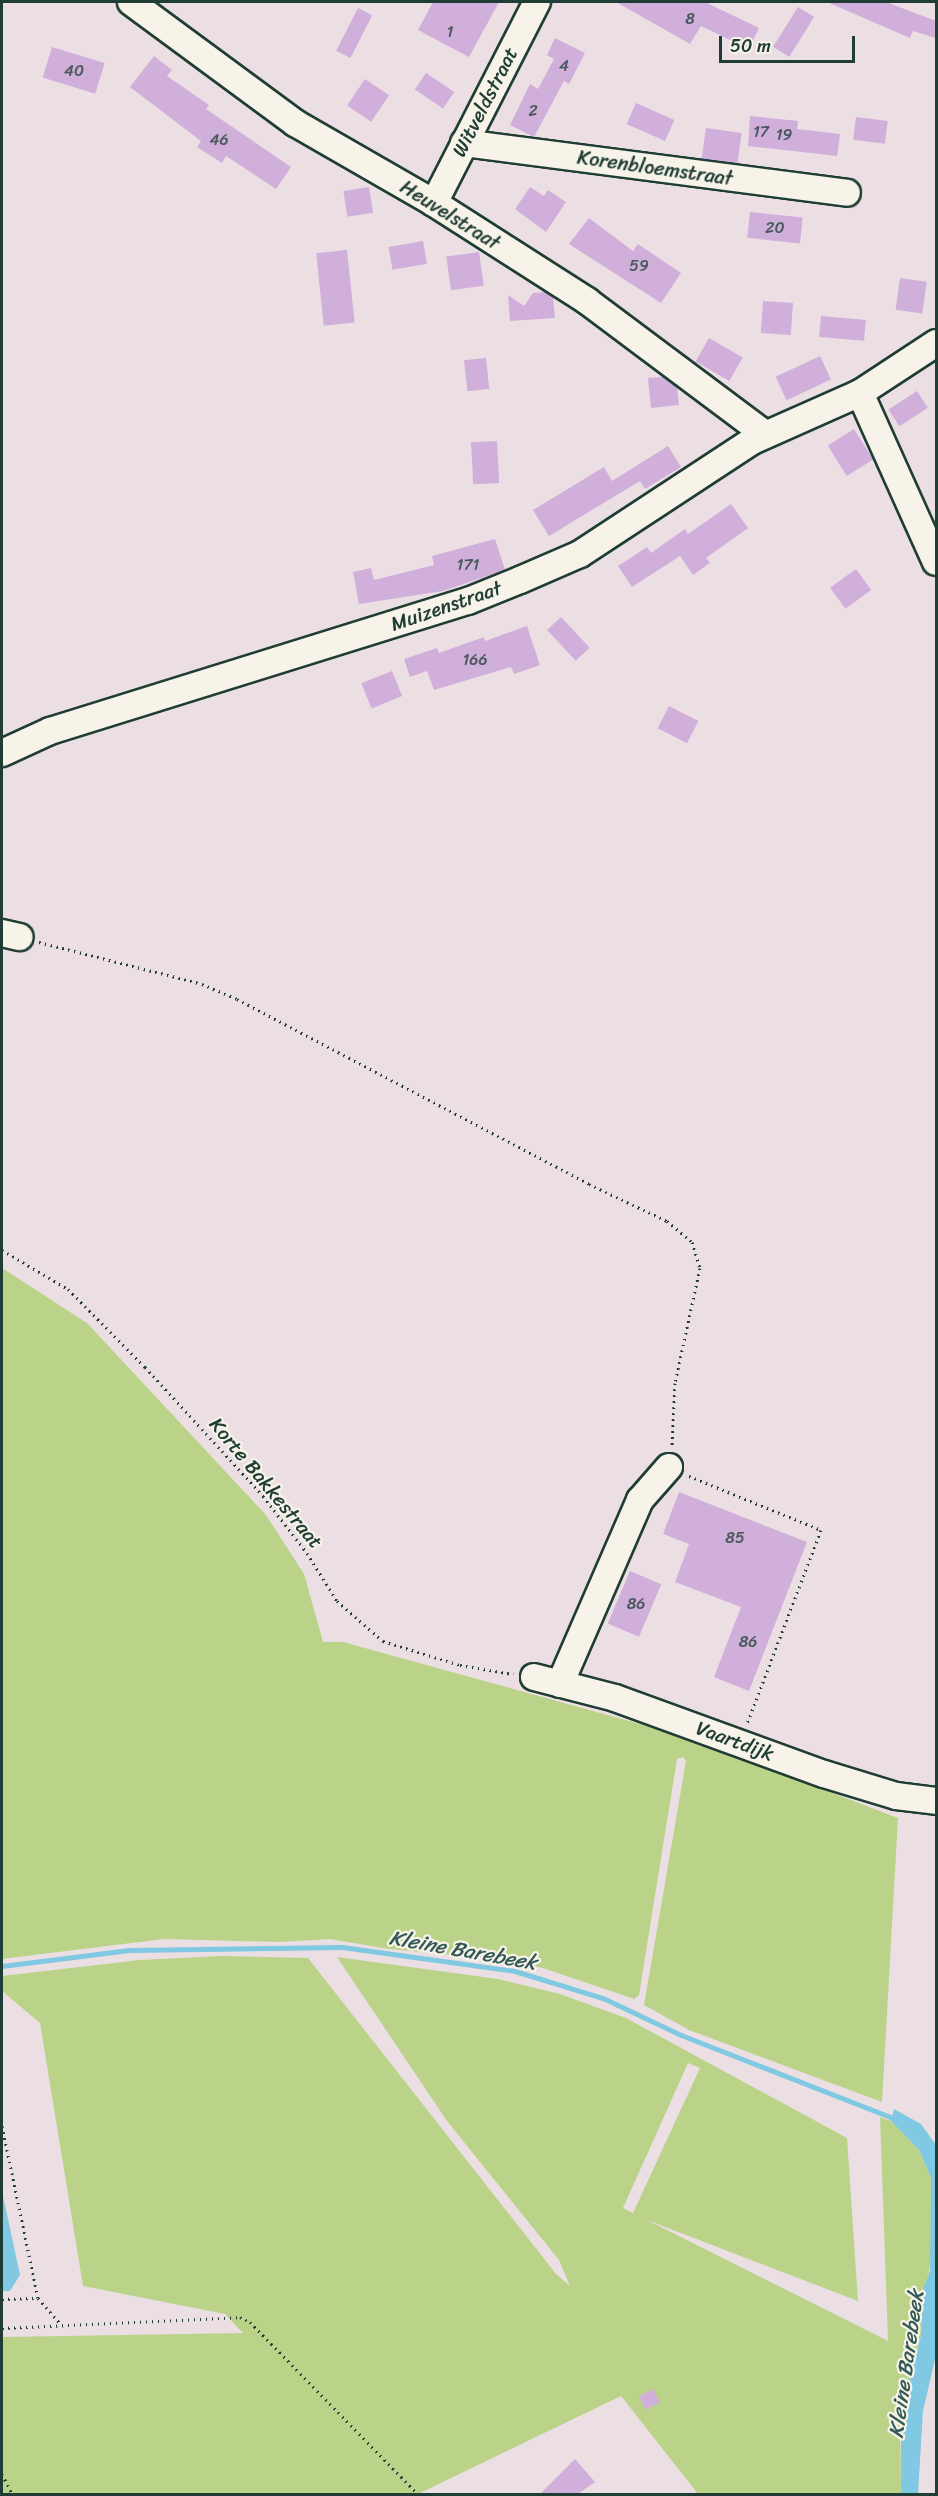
<!DOCTYPE html>
<html>
<head>
<meta charset="utf-8">
<style>
	body { margin:0 }
	#map { position:relative; width:938px; height:2496px; overflow:hidden; background:#ebdfe4; font-family:Sriracha,sans-serif }
	div>[style] { position:absolute }
	[style*='--x'] { left:calc(var(--x)*1px); top:calc(var(--y)*1px); width:calc(var(--w)*1px); rotate:calc(var(--a)*1deg) }
	.green>* { inset:0; background:#bbd389 }
	.water>* { inset:0; background:#81c8e2 }
	.stream>* { height:5px; margin:-2.5px; padding:0 2.5px; transform-origin:2.5px; border-radius:2.5px; background:#81c8e2 }
	.building>* { inset:0; background:#d0afdb; transform-origin:0 0 }
	.path>* { height:3px; margin-top:-1.5px; transform-origin:0; background:repeating-linear-gradient(90deg,#1f3d34 0 1.5px,transparent 0 6px) }
	.roads { filter:drop-shadow(2px 0 #1f3d34) drop-shadow(-2px 0 #1f3d34) drop-shadow(0 2px #1f3d34) drop-shadow(0 -2px #1f3d34) }
	.minor>* { height:26px; margin:-13px; padding:0 13px; transform-origin:13px; border-radius:13px; background:#f7f3e8 }
	span { translate:-50% -50%; white-space:nowrap; text-align:center; line-height:1.15; -webkit-text-stroke:4.5px #f7f3e8; paint-order:stroke }
	.number-label { font-size:16px; color:#4b5a5e }
	.number-label span { -webkit-text-stroke-width:0 }
	.street-label { font-size:20px; color:#1f3d34 }
	.water-label { font-size:21px; color:#335957; font-style:italic }
	.frame { position:absolute; inset:0; border:3px solid #1f3d34; pointer-events:none }
	.scale { position:absolute; left:719px; top:36px; width:136px; height:27px; box-sizing:border-box; border:3px solid #1f3d34; border-top:0; padding-left:8px; font-size:18px; line-height:21px; white-space:nowrap; color:#1f3d34; -webkit-text-stroke:4px #f7f3e8; paint-order:stroke }
</style>
</head>
<body>
<div id="map">
	<div class="green">
		<i style="clip-path:polygon(2px 1268px,87px 1323px,266px 1515px,304px 1574px,323px 1642px,343px 1642px,687px 1737px,898px 1818px,882px 2102px,689px 2030px,644px 2005px,686px 1761px,683px 1757px,677px 1759px,639px 1995px,634px 1999px,543px 1968px,499px 1959px,389px 1949px,330px 1939px,280px 1942px,164px 1939px,2px 1959px)"></i>
		<i style="clip-path:polygon(evenodd,220px 1956px,308px 1958px,556px 2274px,570px 2286px,559px 2260px,447px 2121px,337px 1957px,498px 1979px,560px 1994px,626px 2018px,847px 2138px,858px 2301px,647px 2220px,888px 2341px,880px 2117px,891px 2121px,919px 2150px,931px 2178px,931px 2255px,921px 2336px,900px 2411px,901px 2494px,698px 2494px,621px 2396px,418px 2494px,2px 2494px,2px 2337px,243px 2333px,225px 2314px,83px 2286px,40px 2023px,2px 1991px,2px 1976px,140px 1960px,220px 1956px,688px 2063px,700px 2068px,633px 2213px,623px 2208px,688px 2063px)"></i>
	</div>
	<div class="water">
		<i style="clip-path:polygon(894px 2109px,921px 2124px,936px 2145px,936px 2355px,923px 2411px,918px 2494px,901px 2494px,901px 2409px,921px 2336px,924px 2287px,930px 2271px,931px 2178px,919px 2150px,891px 2121px)"></i>
		<i style="clip-path:polygon(2px 2191px,20px 2275px,10px 2291px,2px 2291px)"></i>
	</div>
	<div class="stream">
		<i style="--x:2;--y:1966;--w:128;--a:-7.2"></i>
		<i style="--x:129;--y:1950;--w:213;--a:-0.8"></i>
		<i style="--x:342;--y:1947;--w:175;--a:7.9"></i>
		<i style="--x:515;--y:1971;--w:92;--a:17.1"></i>
		<i style="--x:603;--y:1998;--w:86;--a:25.4"></i>
		<i style="--x:681;--y:2035;--w:233;--a:21.4"></i>
	</div>
	<div class="building">
		<i style="clip-path:polygon(433px 2px,499px 2px,469px 57px,418px 30px)"></i>
		<i style="clip-path:polygon(616px 2px,705px 2px,759px 28px,749px 49px,701px 26px,690px 44px)"></i>
		<i style="clip-path:polygon(827px 2px,886px 2px,936px 21px,936px 38px,913px 31px,910px 38px)"></i>
		<i style="left:798px;top:7px;width:19px;height:47px;rotate:32deg"></i>
		<i style="left:358px;top:8px;width:16px;height:48px;rotate:27deg"></i>
		<i style="clip-path:polygon(555px 38px,585px 53px,569px 84px,564px 81px,534px 137px,510px 125px,530px 84px,538px 89px,554px 59px,547px 55px)"></i>
		<i style="left:52px;top:47px;width:55px;height:32px;rotate:17deg"></i>
		<i style="clip-path:polygon(154px 56px,172px 70px,167px 76px,209px 105px,206px 109px,291px 167px,276px 189px,226px 156px,222px 163px,197px 147px,201px 141px,130px 87px)"></i>
		<i style="left:426px;top:73px;width:34px;height:20px;rotate:34deg"></i>
		<i style="left:365px;top:79px;width:29px;height:32px;rotate:34deg"></i>
		<i style="left:636px;top:103px;width:42px;height:23px;rotate:24deg"></i>
		<i style="clip-path:polygon(750px 116px,798px 121px,797px 129px,840px 134px,837px 156px,748px 146px)"></i>
		<i style="left:856px;top:117px;width:32px;height:23px;rotate:7deg"></i>
		<i style="left:706px;top:128px;width:36px;height:31px;rotate:8deg"></i>
		<i style="left:369px;top:187px;width:26px;height:26px;rotate:81deg"></i>
		<i style="clip-path:polygon(530px 187px,544px 196px,548px 190px,566px 202px,546px 232px,515px 209px)"></i>
		<i style="left:750px;top:212px;width:53px;height:26px;rotate:6deg"></i>
		<i style="clip-path:polygon(589px 218px,633px 251px,638px 244px,681px 273px,661px 303px,569px 244px)"></i>
		<i style="left:423px;top:241px;width:23px;height:35px;rotate:80deg"></i>
		<i style="left:347px;top:250px;width:73px;height:31px;rotate:84deg"></i>
		<i style="left:479px;top:252px;width:34px;height:33px;rotate:82deg"></i>
		<i style="left:900px;top:278px;width:27px;height:32px;rotate:8deg"></i>
		<i style="clip-path:polygon(545px 292px,553px 297px,555px 318px,510px 321px,508px 295px,524px 306px,533px 293px)"></i>
		<i style="left:763px;top:301px;width:30px;height:32px;rotate:4deg"></i>
		<i style="left:821px;top:316px;width:45px;height:21px;rotate:5deg"></i>
		<i style="left:709px;top:338px;width:39px;height:27px;rotate:30deg"></i>
		<i style="left:820px;top:356px;width:26px;height:49px;rotate:65deg"></i>
		<i style="left:486px;top:358px;width:31px;height:22px;rotate:84deg"></i>
		<i style="clip-path:polygon(664px 377px,677px 387px,679px 405px,651px 408px,648px 378px)"></i>
		<i style="left:917px;top:391px;width:20px;height:34px;rotate:57deg"></i>
		<i style="left:854px;top:429px;width:36px;height:31px;rotate:58deg"></i>
		<i style="left:497px;top:441px;width:42px;height:26px;rotate:87deg"></i>
		<i style="clip-path:polygon(668px 446px,681px 467px,645px 489px,640px 481px,549px 536px,533px 510px,604px 467px,612px 481px)"></i>
		<i style="clip-path:polygon(731px 504px,748px 528px,706px 558px,710px 563px,693px 575px,680px 556px,632px 587px,618px 566px,647px 547px,651px 553px,685px 529px,688px 534px)"></i>
		<i style="clip-path:polygon(495px 539px,505px 570px,443px 591px,359px 604px,353px 572px,371px 568px,374px 580px,434px 565px,432px 556px)"></i>
		<i style="left:856px;top:569px;width:26px;height:32px;rotate:54deg"></i>
		<i style="left:561px;top:617px;width:42px;height:19px;rotate:47deg"></i>
		<i style="clip-path:polygon(527px 626px,540px 665px,514px 674px,511px 667px,434px 690px,427px 671px,410px 677px,404px 659px,437px 648px,439px 653px,484px 637px,485px 641px)"></i>
		<i style="left:392px;top:671px;width:27px;height:33px;rotate:68deg"></i>
		<i style="left:669px;top:706px;width:33px;height:25px;rotate:27deg"></i>
		<i style="clip-path:polygon(679px 1492px,807px 1542px,749px 1691px,714px 1677px,741px 1607px,675px 1582px,689px 1544px,663px 1534px)"></i>
		<i style="left:630px;top:1571px;width:34px;height:57px;rotate:23deg"></i>
		<i style="left:653px;top:2389px;width:15px;height:16px;rotate:62deg"></i>
		<i style="clip-path:polygon(575px 2459px,595px 2482px,578px 2494px,540px 2494px)"></i>
	</div>
	<div class="path">
		<i style="--x:39;--y:942;--w:168;--a:14.4"></i>
		<i style="--x:202;--y:984;--w:38;--a:23"></i>
		<i style="--x:237;--y:999;--w:398;--a:27.7"></i>
		<i style="--x:589;--y:1184;--w:86;--a:25.4"></i>
		<i style="--x:667;--y:1221;--w:33;--a:40"></i>
		<i style="--x:692;--y:1242;--w:27;--a:73"></i>
		<i style="--x:700;--y:1268;--w:118;--a:102.3"></i>
		<i style="--x:675;--y:1383;--w:64;--a:92.7"></i>
		<i style="--x:2;--y:1250;--w:77;--a:30.6"></i>
		<i style="--x:68;--y:1289;--w:110;--a:45.4"></i>
		<i style="--x:145;--y:1367;--w:175;--a:47.5"></i>
		<i style="--x:263;--y:1496;--w:72;--a:52.3"></i>
		<i style="--x:307;--y:1553;--w:57;--a:58"></i>
		<i style="--x:337;--y:1601;--w:61;--a:41"></i>
		<i style="--x:383;--y:1641;--w:81;--a:17.3"></i>
		<i style="--x:460;--y:1665;--w:54;--a:9.6"></i>
		<i style="--x:689;--y:1476;--w:143;--a:22.2"></i>
		<i style="--x:821;--y:1530;--w:208;--a:110.9"></i>
		<i style="--x:2;--y:2126;--w:176;--a:78.2"></i>
		<i style="--x:38;--y:2298;--w:33;--a:49"></i>
		<i style="--x:2;--y:2299;--w:36;--a:-2"></i>
		<i style="--x:2;--y:2328;--w:238;--a:-2.6"></i>
		<i style="--x:240;--y:2317;--w:11;--a:27"></i>
		<i style="--x:250;--y:2322;--w:240;--a:45.7"></i>
		<i style="--x:2;--y:2474;--w:22;--a:63"></i>
	</div>
	<div class="roads">
		<div class="minor">
			<i style="--x:131;--y:2;--w:204;--a:36.4"></i>
			<i style="--x:295;--y:123;--w:160;--a:29.9"></i>
			<i style="--x:434;--y:203;--w:182;--a:32.6"></i>
			<i style="--x:587;--y:301;--w:222;--a:36.8"></i>
			<i style="--x:464;--y:143;--w:386;--a:7.4"></i>
			<i style="--x:434;--y:203;--w:226;--a:-62.9"></i>
			<i style="--x:860;--y:393;--w:185;--a:65.8"></i>
			<i style="--x:2;--y:753;--w:53;--a:-24.6"></i>
			<i style="--x:50;--y:731;--w:438;--a:-17.3"></i>
			<i style="--x:468;--y:601;--w:56;--a:-22"></i>
			<i style="--x:520;--y:580;--w:65;--a:-23.4"></i>
			<i style="--x:580;--y:554;--w:206;--a:-33.3"></i>
			<i style="--x:752;--y:441;--w:118;--a:-24"></i>
			<i style="--x:860;--y:393;--w:91;--a:-33.3"></i>
			<i style="--x:2;--y:933;--w:18;--a:13"></i>
			<i style="--x:534;--y:1677;--w:84;--a:14.5"></i>
			<i style="--x:615;--y:1698;--w:222;--a:20"></i>
			<i style="--x:824;--y:1774;--w:75;--a:17"></i>
			<i style="--x:896;--y:1796;--w:40;--a:7.1"></i>
			<i style="--x:560;--y:1684;--w:201;--a:-66.5"></i>
			<i style="--x:640;--y:1500;--w:44;--a:-48.7"></i>
		</div>
	</div>
	<div class="number-label">
		<span style="left:690px;top:19px">8</span>
		<span style="left:450px;top:32px">1</span>
		<span style="left:564px;top:66px">4</span>
		<span style="left:74px;top:71px">40</span>
		<span style="left:533px;top:111px">2</span>
		<span style="left:761px;top:132px">17</span>
		<span style="left:784px;top:135px">19</span>
		<span style="left:219px;top:140px">46</span>
		<span style="left:775px;top:228px">20</span>
		<span style="left:639px;top:266px">59</span>
		<span style="left:468px;top:565px">171</span>
		<span style="left:475px;top:660px">166</span>
		<span style="left:735px;top:1538px">85</span>
		<span style="left:636px;top:1604px">86</span>
		<span style="left:748px;top:1642px">86</span>
	</div>
	<div class="street-label">
		<span style="left:485px;top:102px;rotate:-63deg">Witveldstraat</span>
		<span style="left:655px;top:168px;rotate:8deg">Korenbloemstraat</span>
		<span style="left:450px;top:215px;rotate:32deg">Heuvelstraat</span>
		<span style="left:446px;top:606px;rotate:-19deg">Muizenstraat</span>
		<span style="left:266px;top:1483px;rotate:50deg">Korte Bakkestraat</span>
		<span style="left:735px;top:1741px;rotate:20deg">Vaartdijk</span>
	</div>
	<div class="water-label">
		<span style="left:463px;top:1950px;rotate:10deg">Kleine Barebeek</span>
		<span style="left:906px;top:2364px;rotate:-82deg">Kleine Barebeek</span>
	</div>
	<div class="frame"></div>
	<div class="scale">50 m</div>
</div>
</body>
</html>
